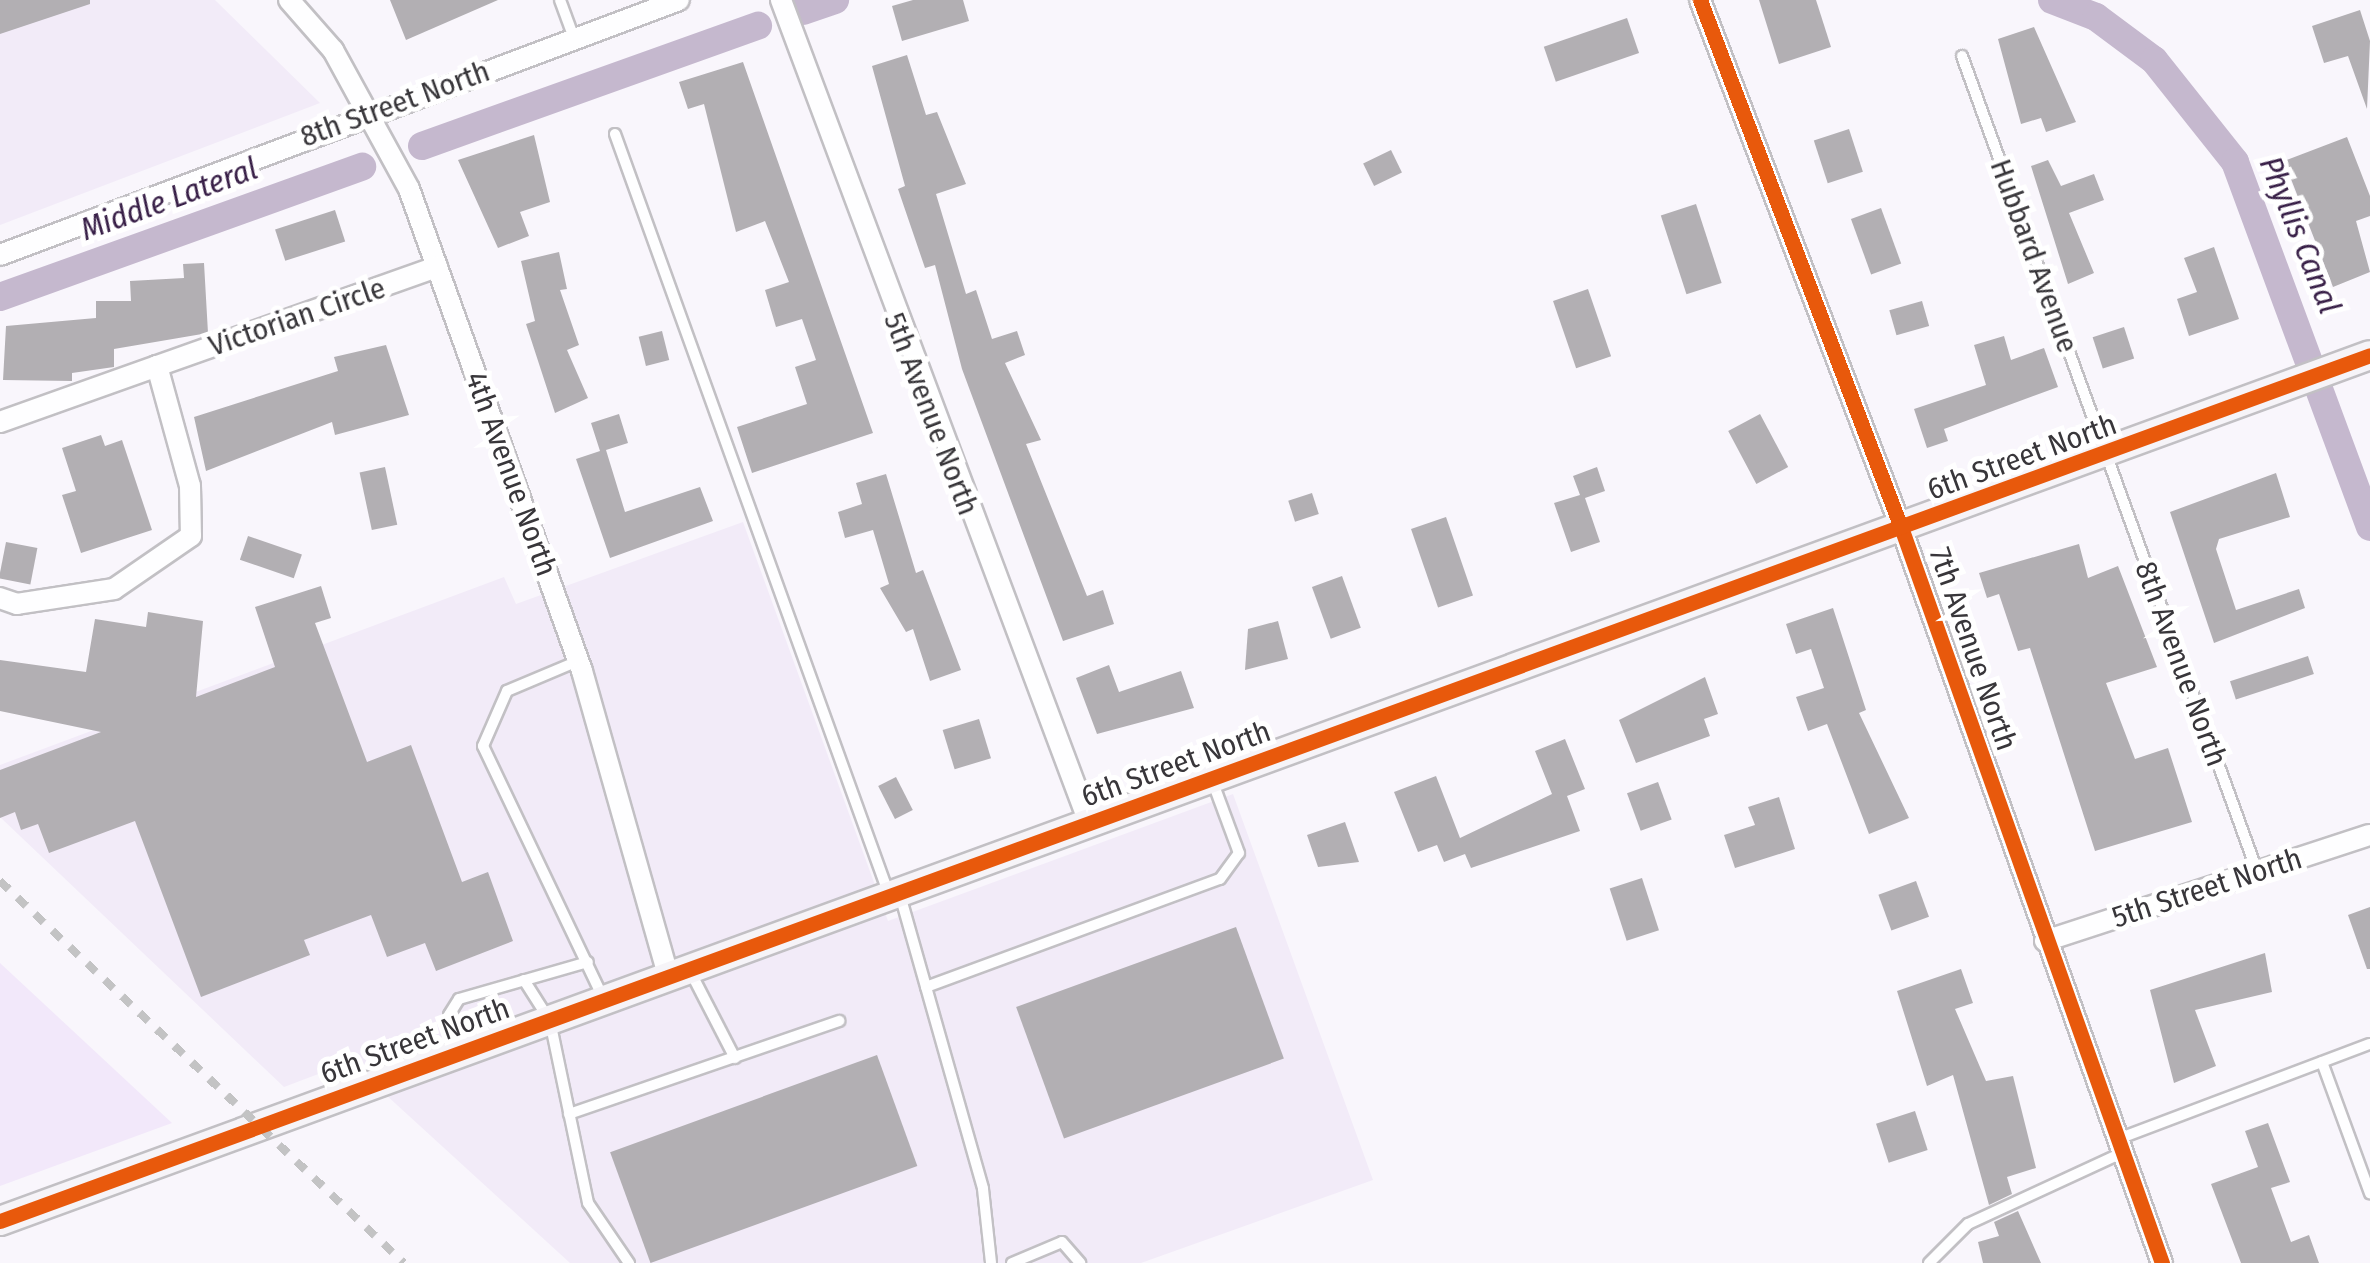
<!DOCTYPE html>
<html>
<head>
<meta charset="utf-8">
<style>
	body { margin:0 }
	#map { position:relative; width:2370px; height:1263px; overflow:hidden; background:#f9f6fc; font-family:"Fira Sans Condensed",sans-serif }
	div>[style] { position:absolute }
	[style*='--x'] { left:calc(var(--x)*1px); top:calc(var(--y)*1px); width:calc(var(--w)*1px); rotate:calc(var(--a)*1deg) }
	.built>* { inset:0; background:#f2ebf8 }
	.green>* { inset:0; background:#f2e8fa }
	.canal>* { height:28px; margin:-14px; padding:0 14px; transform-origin:14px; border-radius:14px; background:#c5b8ce }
	.building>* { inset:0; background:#b2afb3; transform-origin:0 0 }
	.roads { filter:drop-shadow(2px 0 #c2c0c4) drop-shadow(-2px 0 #c2c0c4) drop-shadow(0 2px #c2c0c4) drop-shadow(0 -2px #c2c0c4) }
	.lane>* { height:10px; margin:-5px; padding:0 5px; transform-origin:5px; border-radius:5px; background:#fefeff }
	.street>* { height:20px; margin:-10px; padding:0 10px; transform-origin:10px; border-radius:10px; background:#fefeff }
	.secondary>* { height:28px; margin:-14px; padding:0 14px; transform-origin:14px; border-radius:14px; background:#f6f4f8 }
	.rail>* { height:8px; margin-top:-4px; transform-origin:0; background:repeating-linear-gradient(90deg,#c3c3c4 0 12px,transparent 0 24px) }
	.cycleway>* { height:15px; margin:-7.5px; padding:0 7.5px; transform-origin:7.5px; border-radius:7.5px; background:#e8590c }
	span { translate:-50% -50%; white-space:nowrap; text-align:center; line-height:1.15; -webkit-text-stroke:10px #fff; paint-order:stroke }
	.street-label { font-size:30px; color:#38363a }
	.water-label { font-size:32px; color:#381f47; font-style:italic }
</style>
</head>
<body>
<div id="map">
	<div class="built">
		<i style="clip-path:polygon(0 0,215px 0,320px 103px,0 225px)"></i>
		<i style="clip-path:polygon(743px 522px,888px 921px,1233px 794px,1373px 1180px,1141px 1263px,570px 1263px,350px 1062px,284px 1087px,0 817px,0 765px,504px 577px,516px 604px)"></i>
	</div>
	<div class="green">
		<i style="clip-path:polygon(0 963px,172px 1123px,0 1186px)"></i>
	</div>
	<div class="canal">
		<i style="--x:2052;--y:0;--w:47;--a:21.1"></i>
		<i style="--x:2096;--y:17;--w:72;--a:36.6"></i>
		<i style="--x:2154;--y:60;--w:130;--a:51.5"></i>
		<i style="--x:2235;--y:162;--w:389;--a:69.7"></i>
		<i style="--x:803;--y:11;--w:34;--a:-19"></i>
		<i style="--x:422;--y:146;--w:357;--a:-19.7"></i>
		<i style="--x:0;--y:297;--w:385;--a:-19.8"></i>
	</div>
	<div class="building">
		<i style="clip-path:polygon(0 0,90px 0,90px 4px,0 34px)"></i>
		<i style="clip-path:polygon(390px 0,498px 0,406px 40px)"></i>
		<i style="clip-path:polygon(913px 0,963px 0,969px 21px,902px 41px,892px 6px)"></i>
		<i style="clip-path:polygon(1759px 0,1816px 0,1831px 47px,1779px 64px)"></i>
		<i style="clip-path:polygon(2360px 10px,2370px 41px,2367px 109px,2348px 56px,2324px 63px,2312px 26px)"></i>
		<i style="left:1627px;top:18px;width:37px;height:88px;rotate:71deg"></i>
		<i style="clip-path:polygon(2034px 27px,2076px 122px,2046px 132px,2041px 118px,2021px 124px,1998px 39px)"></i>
		<i style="clip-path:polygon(907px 55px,926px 115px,937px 112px,966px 184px,936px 194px,966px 294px,976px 290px,992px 339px,1017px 331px,1025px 355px,1005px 363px,1041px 440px,1026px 444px,1087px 596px,1103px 590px,1114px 624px,1063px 641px,962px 369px,935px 265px,925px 268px,898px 189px,905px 186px,872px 66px)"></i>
		<i style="clip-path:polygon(743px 62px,873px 433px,752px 473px,737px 427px,807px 404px,795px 367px,816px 360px,802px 319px,776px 327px,765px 290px,789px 282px,765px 221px,736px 232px,704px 104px,688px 109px,679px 82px)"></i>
		<i style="left:1849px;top:129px;width:45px;height:37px;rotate:72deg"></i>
		<i style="clip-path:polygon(534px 135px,550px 202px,520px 212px,529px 236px,498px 248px,458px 160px)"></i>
		<i style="clip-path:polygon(2347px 137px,2370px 196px,2370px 216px,2356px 221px,2370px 272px,2333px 287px,2284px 161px)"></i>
		<i style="left:1391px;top:150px;width:25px;height:31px;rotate:64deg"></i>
		<i style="clip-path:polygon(2048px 160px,2061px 186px,2094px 174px,2104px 200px,2069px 213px,2094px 273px,2068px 284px,2031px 166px)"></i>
		<i style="left:1696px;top:204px;width:83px;height:37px;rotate:72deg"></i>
		<i style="left:1881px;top:208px;width:59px;height:32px;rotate:70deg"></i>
		<i style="left:335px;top:210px;width:33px;height:63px;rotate:72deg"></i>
		<i style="clip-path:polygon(2214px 247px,2239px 319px,2189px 336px,2177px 299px,2197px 292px,2184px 258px)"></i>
		<i style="clip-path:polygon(559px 252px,567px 289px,560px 290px,579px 345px,567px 350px,588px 398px,555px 413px,526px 324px,535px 321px,521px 261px)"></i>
		<i style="clip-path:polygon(204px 263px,208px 333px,114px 349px,114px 367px,72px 373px,72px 381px,3px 380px,6px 326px,96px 318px,96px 301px,131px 301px,130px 281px,184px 278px,183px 264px)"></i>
		<i style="left:1588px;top:289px;width:71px;height:37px;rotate:71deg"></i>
		<i style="left:1922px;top:301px;width:26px;height:34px;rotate:74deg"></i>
		<i style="left:2124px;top:327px;width:33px;height:33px;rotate:72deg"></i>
		<i style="left:662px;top:331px;width:30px;height:24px;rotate:76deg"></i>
		<i style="clip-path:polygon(2004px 336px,2011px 360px,2044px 348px,2058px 387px,1944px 429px,1948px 441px,1927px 448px,1914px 409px,1986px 385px,1974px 345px)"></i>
		<i style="clip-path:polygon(386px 345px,409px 415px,335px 435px,332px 422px,206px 471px,194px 417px,338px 371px,334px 357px)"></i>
		<i style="clip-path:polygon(619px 414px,628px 443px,606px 450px,625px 512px,700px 487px,713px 521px,610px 558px,576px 459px,600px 451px,591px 423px)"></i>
		<i style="left:1760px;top:414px;width:60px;height:36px;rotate:62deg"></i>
		<i style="clip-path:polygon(101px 435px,105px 446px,122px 440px,152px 530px,81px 553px,62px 495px,76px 491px,62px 448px)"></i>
		<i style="left:385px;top:467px;width:59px;height:26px;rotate:78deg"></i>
		<i style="clip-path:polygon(1597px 467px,1605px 491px,1585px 498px,1600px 542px,1571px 552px,1554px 503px,1580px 495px,1573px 476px)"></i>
		<i style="clip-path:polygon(2276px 473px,2290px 517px,2219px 539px,2216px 549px,2236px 610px,2299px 589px,2305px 608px,2214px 643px,2170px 512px)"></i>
		<i style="clip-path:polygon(886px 474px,916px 573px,923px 570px,961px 670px,930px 681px,913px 629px,906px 632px,880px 588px,889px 584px,873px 530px,845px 538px,838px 512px,862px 504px,856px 483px)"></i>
		<i style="left:1312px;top:493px;width:22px;height:25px;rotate:72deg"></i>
		<i style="left:1446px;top:517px;width:83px;height:37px;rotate:71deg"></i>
		<i style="left:248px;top:536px;width:57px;height:25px;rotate:19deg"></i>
		<i style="left:6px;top:542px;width:32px;height:37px;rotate:11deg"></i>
		<i style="clip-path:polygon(2079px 544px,2088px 578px,2118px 566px,2157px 667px,2106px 683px,2135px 759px,2168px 748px,2192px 822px,2095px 851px,2030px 648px,2018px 651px,1999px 594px,1987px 598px,1979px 573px)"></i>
		<i style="left:1342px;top:576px;width:55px;height:32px;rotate:70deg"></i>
		<i style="clip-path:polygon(321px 586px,331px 618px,315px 623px,367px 762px,411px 745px,462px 882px,488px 872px,513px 941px,436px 971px,425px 943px,387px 957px,371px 915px,304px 940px,310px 955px,201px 997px,135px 821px,49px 853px,38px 824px,21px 830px,15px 812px,0 818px,0 770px,101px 732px,0 711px,0 660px,86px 672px,95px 619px,146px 627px,148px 612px,203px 621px,196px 697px,275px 667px,255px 607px)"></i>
		<i style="clip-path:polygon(1833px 608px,1866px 710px,1859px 713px,1909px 818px,1869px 834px,1827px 724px,1808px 731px,1796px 697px,1824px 688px,1811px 649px,1796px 654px,1786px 624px)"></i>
		<i style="clip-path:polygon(1278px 621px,1288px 659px,1245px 670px,1248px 629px)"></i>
		<i style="left:2308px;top:656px;width:19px;height:82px;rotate:72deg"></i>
		<i style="clip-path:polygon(1109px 665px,1119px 692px,1181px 671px,1194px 708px,1097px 734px,1076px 678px)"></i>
		<i style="clip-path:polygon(1705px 677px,1718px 714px,1704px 719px,1710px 736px,1636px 763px,1619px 720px)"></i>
		<i style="left:979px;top:719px;width:41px;height:38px;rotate:73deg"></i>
		<i style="clip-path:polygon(1565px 739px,1585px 789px,1567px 796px,1580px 831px,1471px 868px,1465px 854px,1444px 862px,1437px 845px,1418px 852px,1394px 792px,1436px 776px,1460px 838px,1552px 794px,1535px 751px)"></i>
		<i style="left:896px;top:777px;width:37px;height:20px;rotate:63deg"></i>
		<i style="left:1658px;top:782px;width:40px;height:33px;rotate:70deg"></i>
		<i style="clip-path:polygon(1779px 797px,1795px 849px,1735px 868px,1724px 835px,1755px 825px,1748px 807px)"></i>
		<i style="clip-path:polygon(1345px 822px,1359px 862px,1318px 867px,1307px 835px)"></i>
		<i style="left:1642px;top:878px;width:55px;height:34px;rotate:72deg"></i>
		<i style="left:1916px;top:881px;width:38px;height:40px;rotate:70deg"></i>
		<i style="clip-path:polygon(2370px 907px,2370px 969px,2367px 969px,2348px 915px)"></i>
		<i style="left:1236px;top:927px;width:140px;height:234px;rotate:70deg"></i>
		<i style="clip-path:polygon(2265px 953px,2272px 992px,2195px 1010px,2216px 1066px,2174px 1083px,2150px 990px)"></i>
		<i style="clip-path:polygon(1961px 969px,1973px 1003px,1955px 1009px,1986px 1081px,2013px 1076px,2036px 1168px,2007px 1177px,2012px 1194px,1989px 1205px,1953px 1075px,1927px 1086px,1897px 991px)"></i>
		<i style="left:877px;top:1055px;width:118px;height:284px;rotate:70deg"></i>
		<i style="left:1915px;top:1111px;width:41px;height:41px;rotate:72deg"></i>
		<i style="clip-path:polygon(2268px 1123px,2290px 1182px,2271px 1188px,2291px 1242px,2309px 1235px,2319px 1263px,2241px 1263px,2211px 1184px,2258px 1167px,2245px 1131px)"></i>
		<i style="clip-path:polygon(2018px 1211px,2041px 1263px,1983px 1263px,1978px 1242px,1999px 1236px,1994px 1222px)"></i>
	</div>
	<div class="roads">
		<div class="lane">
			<i style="--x:560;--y:0;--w:40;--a:69.8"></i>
			<i style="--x:1962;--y:56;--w:867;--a:70.1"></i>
			<i style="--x:615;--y:134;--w:806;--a:70.19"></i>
			<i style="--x:578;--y:661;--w:77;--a:157.1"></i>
			<i style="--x:507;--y:691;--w:60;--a:113.6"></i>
			<i style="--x:483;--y:746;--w:281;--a:64.5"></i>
			<i style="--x:900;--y:895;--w:305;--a:74.2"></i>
			<i style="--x:983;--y:1189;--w:74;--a:83.8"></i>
			<i style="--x:690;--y:971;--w:98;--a:62.7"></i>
			<i style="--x:524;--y:980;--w:49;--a:57.6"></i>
			<i style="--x:550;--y:1021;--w:186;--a:78.2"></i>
			<i style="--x:588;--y:1203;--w:73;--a:55.7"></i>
			<i style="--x:926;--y:987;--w:313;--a:-20.2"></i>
			<i style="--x:1220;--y:879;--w:32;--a:-54"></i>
			<i style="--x:1239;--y:853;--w:78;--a:-110.3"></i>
			<i style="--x:464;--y:1050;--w:38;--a:-113"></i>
			<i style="--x:449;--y:1015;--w:19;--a:-58"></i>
			<i style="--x:459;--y:999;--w:134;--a:-16"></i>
			<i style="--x:2322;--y:1062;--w:140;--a:69.9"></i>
			<i style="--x:569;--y:1114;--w:286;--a:-19"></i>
			<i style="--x:2118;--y:1139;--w:269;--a:-20.7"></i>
			<i style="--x:1012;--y:1263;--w:54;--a:-22.8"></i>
			<i style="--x:1062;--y:1242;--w:28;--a:49"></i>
			<i style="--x:1929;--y:1263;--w:55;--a:-45"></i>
			<i style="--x:1968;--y:1224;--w:170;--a:-24.8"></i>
		</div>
		<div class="street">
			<i style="--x:289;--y:0;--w:67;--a:48.7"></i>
			<i style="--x:333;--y:50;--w:158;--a:61.3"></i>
			<i style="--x:409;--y:189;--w:512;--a:70.26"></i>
			<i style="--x:582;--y:671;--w:319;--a:74.2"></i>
			<i style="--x:781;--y:0;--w:881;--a:69.47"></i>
			<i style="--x:1700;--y:0;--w:567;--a:69.14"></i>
			<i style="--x:1902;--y:530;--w:778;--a:70.47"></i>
			<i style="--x:0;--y:255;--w:725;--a:-20.58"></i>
			<i style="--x:157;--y:366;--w:297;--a:-19.5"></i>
			<i style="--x:0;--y:422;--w:167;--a:-19.6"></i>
			<i style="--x:157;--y:366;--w:124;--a:74.6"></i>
			<i style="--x:190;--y:486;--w:50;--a:88.9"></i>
			<i style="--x:191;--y:536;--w:93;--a:145.5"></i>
			<i style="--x:114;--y:589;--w:98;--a:171.2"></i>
			<i style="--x:17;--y:604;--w:18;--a:-161"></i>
			<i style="--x:2045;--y:941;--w:341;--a:-18.1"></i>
		</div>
		<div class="secondary">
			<i style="--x:0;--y:1221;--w:2523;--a:-20.07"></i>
		</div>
	</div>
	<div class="rail">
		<i style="--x:0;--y:881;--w:556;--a:43.4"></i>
	</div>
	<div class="cycleway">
		<i style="--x:1700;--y:0;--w:567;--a:69.14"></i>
		<i style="--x:1902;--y:530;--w:778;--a:70.47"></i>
		<i style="--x:0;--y:1221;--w:2523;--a:-20.07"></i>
	</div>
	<div class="street-label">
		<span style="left:395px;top:104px;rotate:-20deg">8th Street North</span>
		<span style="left:2034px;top:256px;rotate:70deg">Hubbard Avenue</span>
		<span style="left:297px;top:317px;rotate:-19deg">Victorian Circle</span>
		<span style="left:931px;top:414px;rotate:69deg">5th Avenue North</span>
		<span style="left:2022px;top:457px;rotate:-20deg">6th Street North</span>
		<span style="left:511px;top:474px;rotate:70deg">4th Avenue North</span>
		<span style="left:1973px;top:649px;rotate:71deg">7th Avenue North</span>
		<span style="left:2181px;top:664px;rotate:70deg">8th Avenue North</span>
		<span style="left:1176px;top:764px;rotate:-20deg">6th Street North</span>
		<span style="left:2207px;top:888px;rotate:-18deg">5th Street North</span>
		<span style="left:415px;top:1041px;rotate:-20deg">6th Street North</span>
	</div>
	<div class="water-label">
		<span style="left:169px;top:199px;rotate:-20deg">Middle Lateral</span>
		<span style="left:2300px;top:235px;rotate:68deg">Phyllis Canal</span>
	</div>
</div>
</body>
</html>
